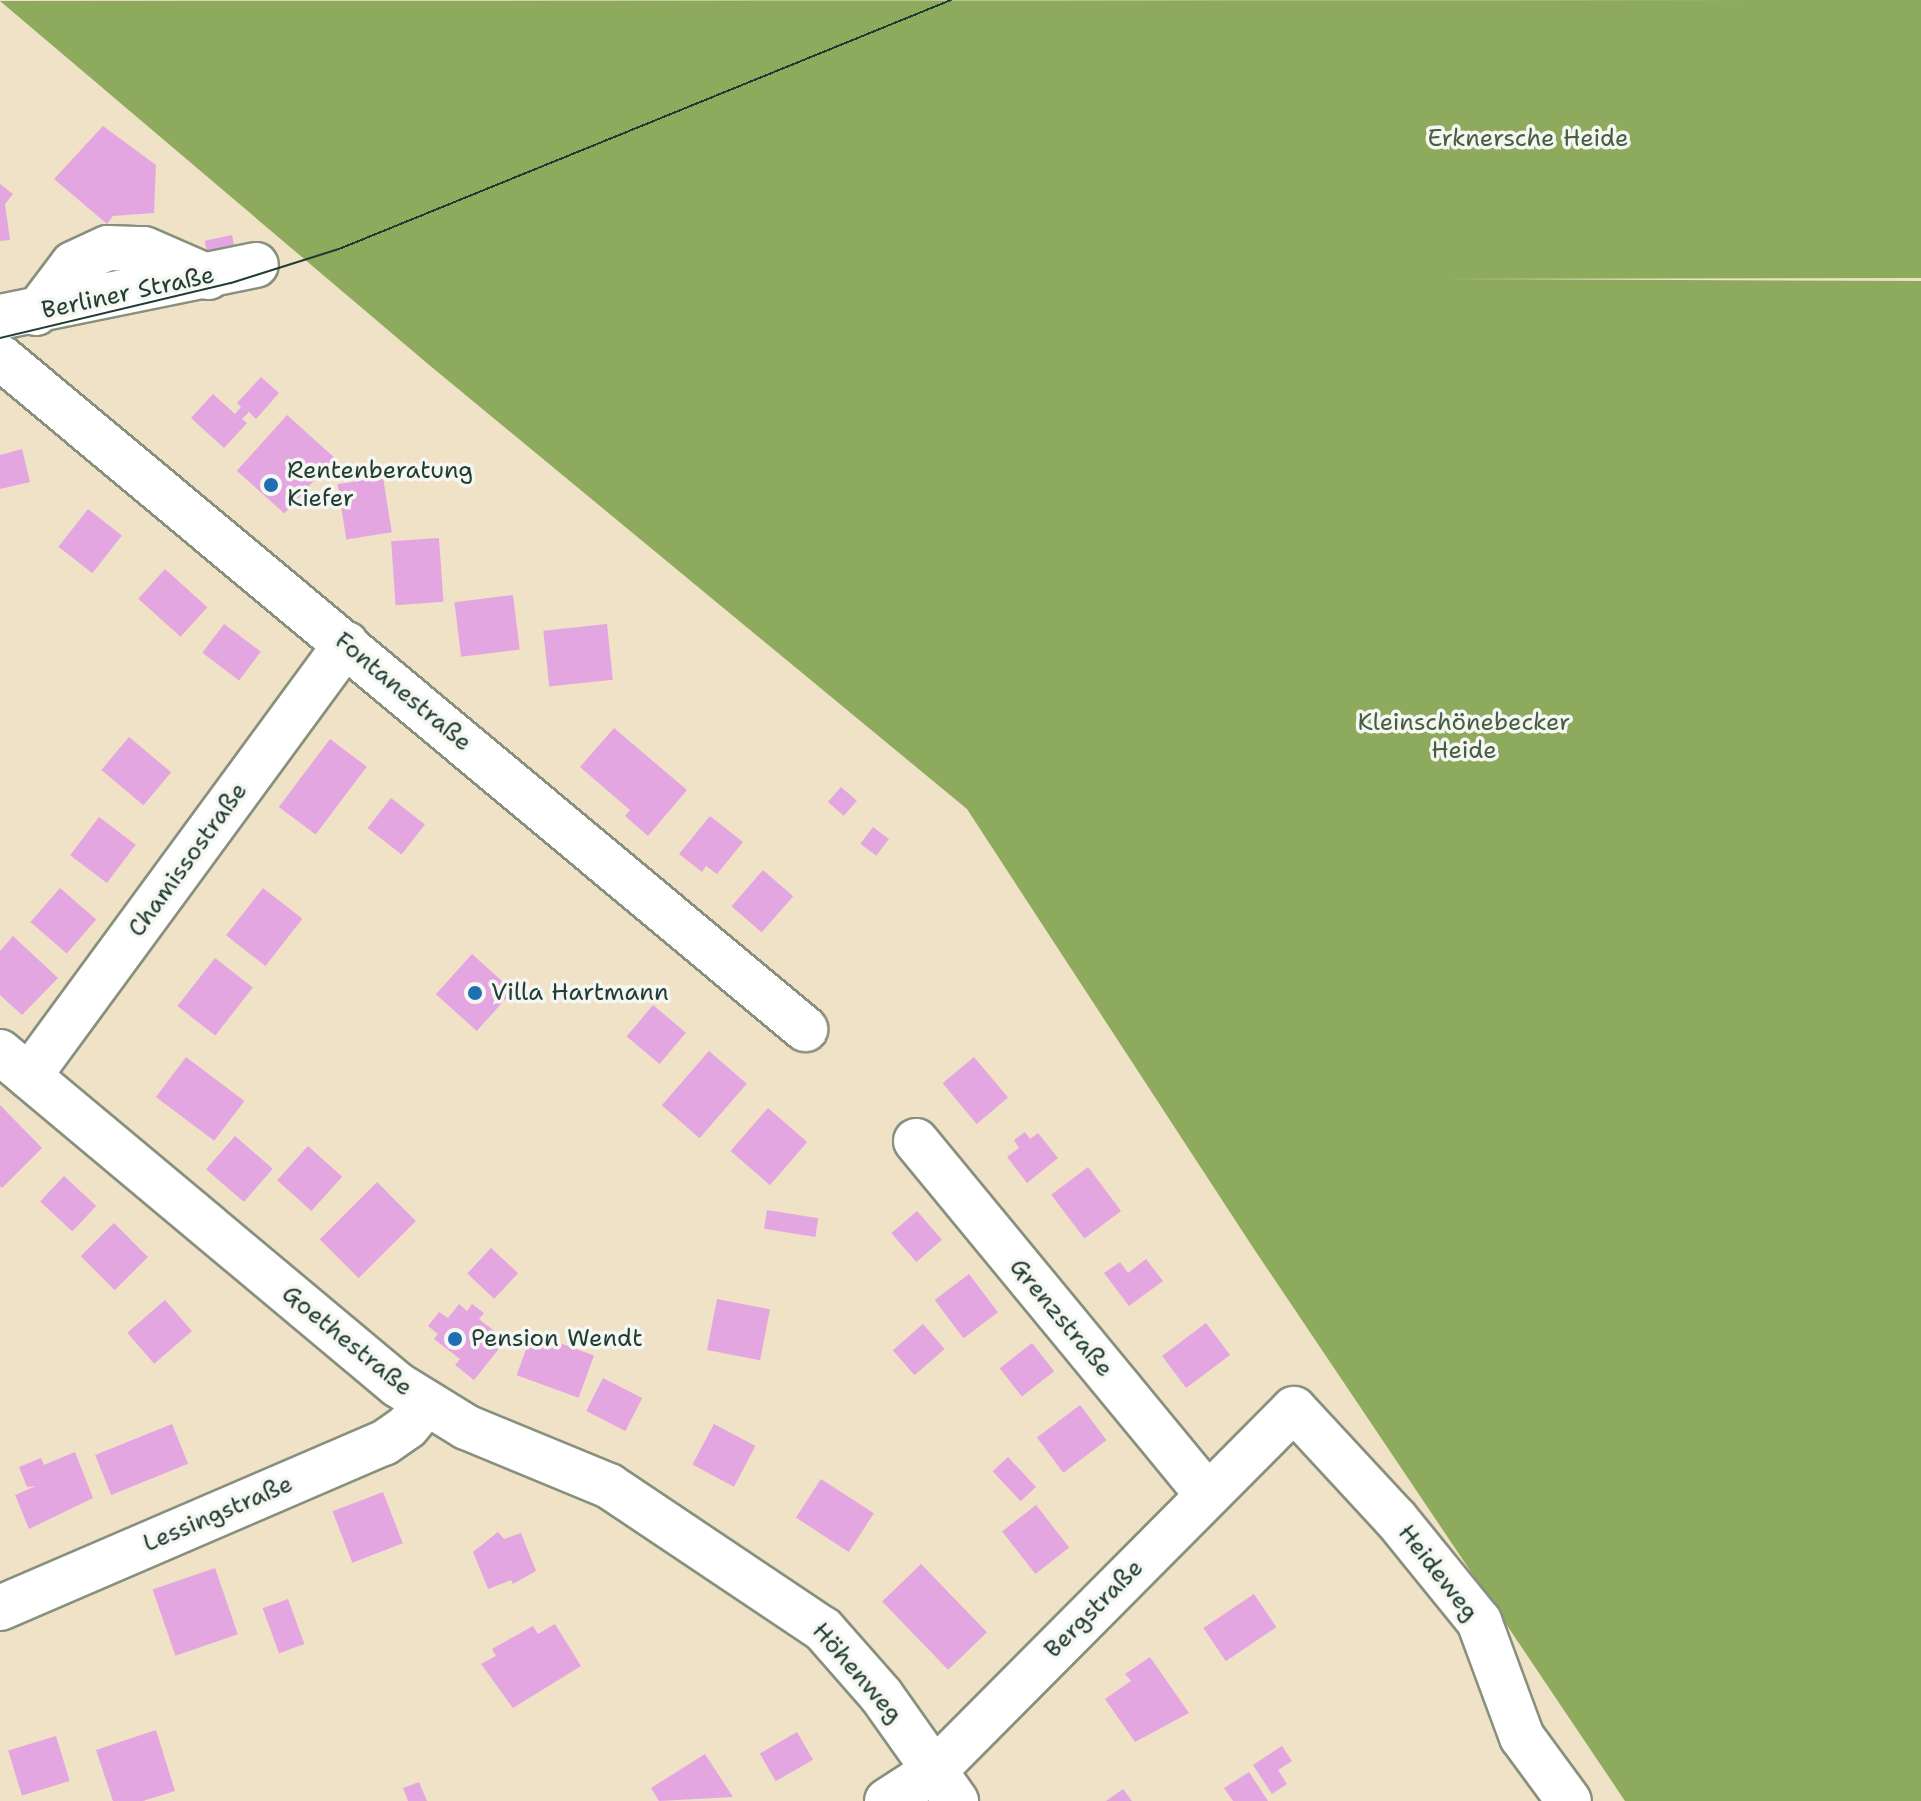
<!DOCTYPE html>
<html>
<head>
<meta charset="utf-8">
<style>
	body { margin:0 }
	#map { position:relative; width:1921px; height:1801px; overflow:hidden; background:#f0e2c7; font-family:"Shantell Sans",sans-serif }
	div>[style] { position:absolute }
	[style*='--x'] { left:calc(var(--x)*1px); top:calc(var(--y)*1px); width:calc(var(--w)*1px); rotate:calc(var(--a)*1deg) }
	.forest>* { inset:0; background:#8daa5d }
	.building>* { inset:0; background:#e4a6e0; transform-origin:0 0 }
	.roads { filter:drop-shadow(2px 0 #88907e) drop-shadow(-2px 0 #88907e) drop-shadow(0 2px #88907e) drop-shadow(0 -2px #88907e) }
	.minor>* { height:44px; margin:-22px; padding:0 22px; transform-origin:22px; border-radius:22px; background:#fff }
	.tram>* { height:2px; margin:-1px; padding:0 1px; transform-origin:1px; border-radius:1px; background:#1f3d34 }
	.dots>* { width:22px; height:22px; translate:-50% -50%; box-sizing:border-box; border:4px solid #f6f6f2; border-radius:50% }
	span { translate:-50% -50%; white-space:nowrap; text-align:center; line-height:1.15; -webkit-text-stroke:7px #f6f6f2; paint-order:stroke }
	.park-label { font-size:24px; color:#445f41 }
	.street-label { font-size:24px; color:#1f3d34 }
	.poi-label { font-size:24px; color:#1f3d34 }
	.left { translate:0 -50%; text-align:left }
</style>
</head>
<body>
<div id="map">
	<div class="forest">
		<i style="clip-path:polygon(1921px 0,1921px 278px,1436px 279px,1921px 281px,1921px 1801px,1625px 1801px,1252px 1246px,967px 809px,428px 364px,0 1px)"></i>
	</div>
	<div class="building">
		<i style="clip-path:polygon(103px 126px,156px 165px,154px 213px,113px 216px,107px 224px,54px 179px)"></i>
		<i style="clip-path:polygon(0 184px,13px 194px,5px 204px,10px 240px,0 241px)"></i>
		<i style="left:232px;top:235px;width:24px;height:28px;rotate:78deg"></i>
		<i style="clip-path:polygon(261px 377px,279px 393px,256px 419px,249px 412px,242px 419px,247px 423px,224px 448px,191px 418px,213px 394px,235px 414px,241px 407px,237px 403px)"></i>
		<i style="left:287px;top:415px;width:64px;height:75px;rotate:42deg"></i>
		<i style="clip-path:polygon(22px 449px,30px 482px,0 489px,0 455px)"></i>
		<i style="left:383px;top:477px;width:56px;height:46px;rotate:81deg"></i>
		<i style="left:88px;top:509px;width:43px;height:48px;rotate:38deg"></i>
		<i style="left:439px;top:538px;width:64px;height:48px;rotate:86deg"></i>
		<i style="left:165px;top:569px;width:57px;height:40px;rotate:42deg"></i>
		<i style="left:513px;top:595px;width:55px;height:59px;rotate:83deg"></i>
		<i style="left:224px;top:624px;width:46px;height:36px;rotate:37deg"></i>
		<i style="left:607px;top:624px;width:56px;height:64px;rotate:84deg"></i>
		<i style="clip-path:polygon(614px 728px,687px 790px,648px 836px,625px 816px,630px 810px,580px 767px)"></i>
		<i style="left:129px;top:737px;width:55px;height:43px;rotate:40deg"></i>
		<i style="left:330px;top:739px;width:46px;height:85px;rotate:37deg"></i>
		<i style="left:841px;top:787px;width:21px;height:20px;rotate:41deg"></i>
		<i style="left:391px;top:798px;width:43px;height:38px;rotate:38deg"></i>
		<i style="clip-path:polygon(710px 816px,743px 842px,717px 874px,706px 866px,702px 872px,679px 854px)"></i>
		<i style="left:99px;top:817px;width:46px;height:48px;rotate:37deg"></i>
		<i style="left:873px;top:827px;width:20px;height:21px;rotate:37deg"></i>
		<i style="left:763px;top:870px;width:40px;height:48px;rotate:41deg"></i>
		<i style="left:60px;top:888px;width:48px;height:45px;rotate:41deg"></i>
		<i style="left:263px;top:888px;width:50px;height:60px;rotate:38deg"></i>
		<i style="clip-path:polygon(13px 936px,58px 978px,22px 1015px,0 995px,0 951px)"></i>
		<i style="left:472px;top:954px;width:55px;height:54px;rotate:42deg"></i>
		<i style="left:215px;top:958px;width:48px;height:61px;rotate:38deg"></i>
		<i style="left:653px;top:1005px;width:43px;height:41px;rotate:40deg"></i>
		<i style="left:709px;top:1051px;width:50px;height:72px;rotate:41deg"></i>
		<i style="left:186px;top:1057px;width:73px;height:50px;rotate:37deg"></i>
		<i style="left:974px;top:1057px;width:53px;height:41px;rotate:50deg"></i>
		<i style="clip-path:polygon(0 1105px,42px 1148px,2px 1188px,0 1186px)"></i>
		<i style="left:768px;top:1108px;width:52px;height:57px;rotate:41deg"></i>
		<i style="clip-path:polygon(1025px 1132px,1030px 1139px,1038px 1133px,1058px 1158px,1027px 1183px,1007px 1157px,1019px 1148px,1014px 1140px)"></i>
		<i style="left:235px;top:1136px;width:50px;height:44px;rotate:41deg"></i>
		<i style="left:308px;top:1146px;width:46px;height:46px;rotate:42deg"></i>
		<i style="left:1088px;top:1167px;width:55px;height:46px;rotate:53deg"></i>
		<i style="left:64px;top:1176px;width:44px;height:35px;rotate:43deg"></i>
		<i style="left:377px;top:1182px;width:55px;height:81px;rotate:45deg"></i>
		<i style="left:767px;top:1210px;width:52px;height:19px;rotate:9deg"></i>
		<i style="left:917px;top:1211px;width:38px;height:34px;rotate:49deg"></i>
		<i style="left:114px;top:1223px;width:48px;height:47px;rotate:45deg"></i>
		<i style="left:491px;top:1248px;width:37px;height:35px;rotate:43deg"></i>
		<i style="clip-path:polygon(1146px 1259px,1163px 1281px,1129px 1306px,1104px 1273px,1120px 1262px,1128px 1273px)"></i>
		<i style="left:969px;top:1274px;width:48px;height:43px;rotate:53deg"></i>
		<i style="left:717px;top:1299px;width:54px;height:52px;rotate:11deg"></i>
		<i style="left:165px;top:1300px;width:41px;height:50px;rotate:49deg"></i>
		<i style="clip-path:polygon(459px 1304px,467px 1311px,472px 1304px,484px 1313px,479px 1319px,506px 1340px,474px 1380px,455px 1365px,460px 1359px,434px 1339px,438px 1334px,428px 1326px,439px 1312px,448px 1318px)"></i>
		<i style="left:1206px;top:1323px;width:40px;height:55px;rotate:53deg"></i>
		<i style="left:923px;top:1324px;width:33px;height:40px;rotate:49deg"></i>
		<i style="left:532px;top:1333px;width:66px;height:45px;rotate:20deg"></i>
		<i style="left:1032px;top:1343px;width:36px;height:41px;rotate:52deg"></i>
		<i style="left:603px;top:1378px;width:44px;height:37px;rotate:27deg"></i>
		<i style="left:1080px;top:1405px;width:44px;height:54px;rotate:53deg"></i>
		<i style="left:172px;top:1424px;width:43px;height:83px;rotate:68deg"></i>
		<i style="left:714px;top:1424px;width:47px;height:46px;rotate:28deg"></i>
		<i style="clip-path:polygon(75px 1452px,93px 1498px,29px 1529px,15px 1495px,36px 1486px,27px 1487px,19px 1467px,41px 1458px,44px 1465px)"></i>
		<i style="left:1008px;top:1457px;width:41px;height:21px;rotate:47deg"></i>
		<i style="left:821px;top:1479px;width:63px;height:46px;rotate:33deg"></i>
		<i style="left:383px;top:1492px;width:55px;height:54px;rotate:69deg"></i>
		<i style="left:1036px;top:1505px;width:54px;height:43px;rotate:52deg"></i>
		<i style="clip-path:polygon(498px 1532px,504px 1539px,521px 1533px,536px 1571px,513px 1584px,511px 1580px,488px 1589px,473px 1552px)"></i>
		<i style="left:921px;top:1564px;width:95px;height:54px;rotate:46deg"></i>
		<i style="left:215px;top:1568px;width:70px;height:66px;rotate:71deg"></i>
		<i style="left:1254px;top:1594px;width:40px;height:61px;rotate:56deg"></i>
		<i style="left:288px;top:1599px;width:48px;height:27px;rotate:70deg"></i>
		<i style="clip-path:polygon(555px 1624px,581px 1666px,513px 1708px,481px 1664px,496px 1656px,492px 1649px,533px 1626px,538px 1634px)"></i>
		<i style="clip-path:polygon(1150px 1657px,1189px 1713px,1135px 1742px,1105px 1699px,1131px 1681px,1125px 1674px)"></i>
		<i style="clip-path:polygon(156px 1730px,175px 1791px,143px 1801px,113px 1801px,96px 1750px)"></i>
		<i style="left:797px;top:1732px;width:32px;height:43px;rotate:60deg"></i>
		<i style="left:56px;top:1736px;width:47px;height:50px;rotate:73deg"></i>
		<i style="clip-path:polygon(1282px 1746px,1292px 1761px,1278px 1770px,1287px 1784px,1272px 1794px,1253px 1765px)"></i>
		<i style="clip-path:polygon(705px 1754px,733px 1797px,659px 1801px,651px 1788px)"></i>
		<i style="clip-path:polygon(1249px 1772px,1268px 1801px,1233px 1801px,1224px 1788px)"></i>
		<i style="clip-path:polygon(419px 1782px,427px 1801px,408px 1801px,403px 1788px)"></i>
		<i style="clip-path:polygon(1123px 1789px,1132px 1801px,1106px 1801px)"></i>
	</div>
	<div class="roads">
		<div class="minor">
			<i style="--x:36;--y:313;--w:61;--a:-52.9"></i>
			<i style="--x:73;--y:264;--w:38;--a:-25"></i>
			<i style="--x:108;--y:248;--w:36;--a:2"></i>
			<i style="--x:144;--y:249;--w:70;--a:23.6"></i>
			<i style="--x:0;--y:317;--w:261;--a:-11.5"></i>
			<i style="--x:0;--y:357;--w:1049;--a:39.85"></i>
			<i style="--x:0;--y:1052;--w:519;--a:39.92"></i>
			<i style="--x:398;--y:1385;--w:80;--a:31.7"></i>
			<i style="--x:466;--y:1427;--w:155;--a:22.4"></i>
			<i style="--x:609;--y:1486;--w:257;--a:33.8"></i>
			<i style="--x:823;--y:1629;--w:88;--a:48.7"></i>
			<i style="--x:881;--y:1695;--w:130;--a:54.7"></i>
			<i style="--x:29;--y:1076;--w:536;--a:-53.73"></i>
			<i style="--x:916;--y:1141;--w:457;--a:50.5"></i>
			<i style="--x:0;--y:1608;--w:418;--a:-23.3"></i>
			<i style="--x:384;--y:1443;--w:28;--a:-35"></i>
			<i style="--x:407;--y:1427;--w:30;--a:-50"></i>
			<i style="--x:887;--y:1801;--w:57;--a:-32.9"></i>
			<i style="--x:935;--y:1770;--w:509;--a:-45.16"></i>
			<i style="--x:1294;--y:1409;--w:150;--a:47.2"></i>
			<i style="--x:1396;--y:1519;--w:132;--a:50.9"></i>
			<i style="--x:1479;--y:1621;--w:124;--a:69.7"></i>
			<i style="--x:1522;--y:1737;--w:79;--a:53.7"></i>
		</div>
	</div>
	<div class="tram">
		<i style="--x:0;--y:338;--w:237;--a:-13.4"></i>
		<i style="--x:231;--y:283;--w:113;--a:-17.5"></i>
		<i style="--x:339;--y:249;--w:661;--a:-22.14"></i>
	</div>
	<div class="dots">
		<i style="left:271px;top:485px;background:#1f6fb2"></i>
		<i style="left:475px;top:993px;background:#1f6fb2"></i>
		<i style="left:455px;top:1339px;background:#1f6fb2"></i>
	</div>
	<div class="park-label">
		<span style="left:1528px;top:139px">Erknersche Heide</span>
		<span style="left:1464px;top:737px">Kleinschönebecker<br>Heide</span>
	</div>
	<div class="street-label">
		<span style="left:128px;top:293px;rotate:-12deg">Berliner Straße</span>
		<span style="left:403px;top:692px;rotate:40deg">Fontanestraße</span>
		<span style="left:188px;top:860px;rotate:-54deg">Chamissostraße</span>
		<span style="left:1061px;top:1318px;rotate:50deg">Grenzstraße</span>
		<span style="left:347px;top:1341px;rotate:39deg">Goethestraße</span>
		<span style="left:218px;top:1514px;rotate:-23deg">Lessingstraße</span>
		<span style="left:1438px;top:1573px;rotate:52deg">Heideweg</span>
		<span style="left:1094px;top:1609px;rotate:-45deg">Bergstraße</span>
		<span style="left:857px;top:1673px;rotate:49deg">Höhenweg</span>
	</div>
	<div class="poi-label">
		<span class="left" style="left:287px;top:485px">Rentenberatung<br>Kiefer</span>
		<span class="left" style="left:491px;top:993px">Villa Hartmann</span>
		<span class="left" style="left:471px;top:1339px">Pension Wendt</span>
	</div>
</div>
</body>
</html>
